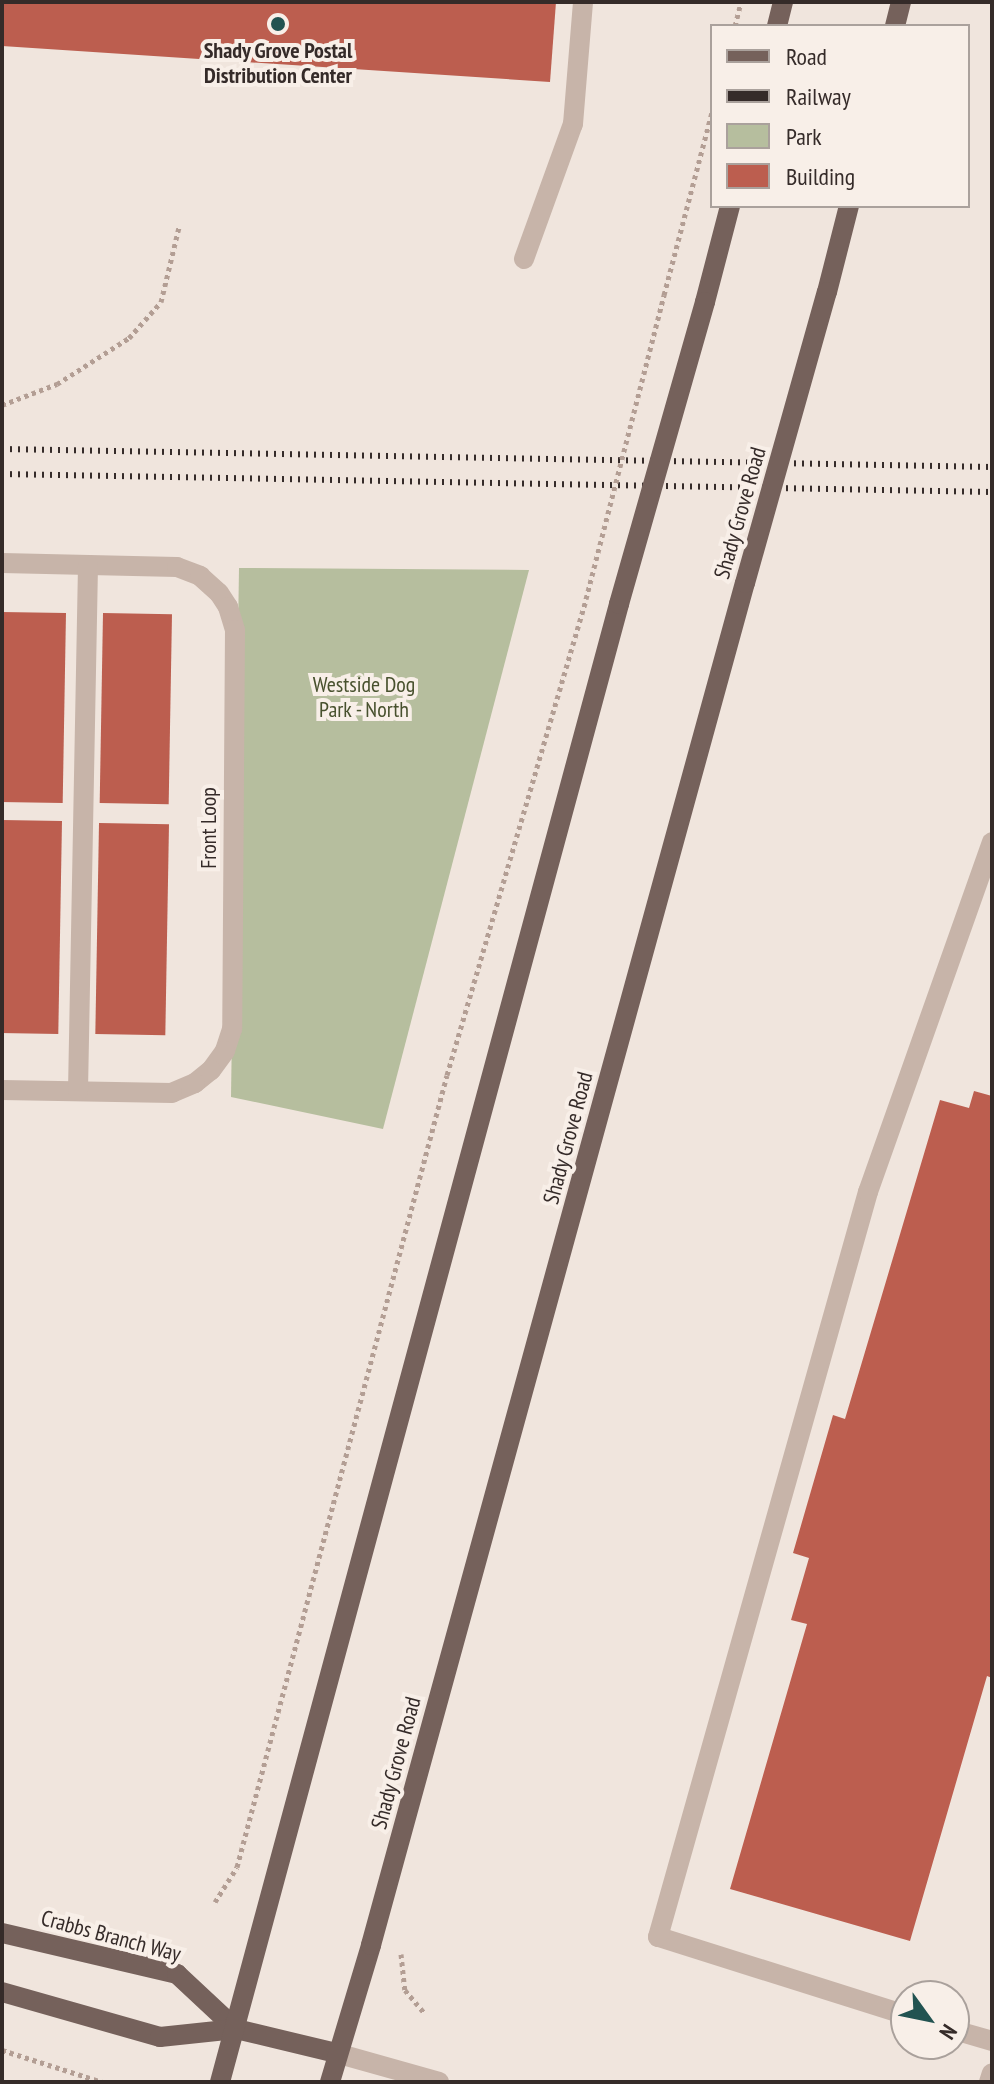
<!DOCTYPE html>
<html>
<head>
<meta charset="utf-8">
<style>
	body { margin:0 }
	#map { position:relative; width:994px; height:2084px; overflow:hidden; background:#f0e5dd; font-family:"PT Sans Narrow",sans-serif }
	div>[style] { position:absolute }
	[style*='--x'] { left:calc(var(--x)*1px); top:calc(var(--y)*1px); width:calc(var(--w)*1px); rotate:calc(var(--a)*1deg) }
	.green>* { inset:0; background:#b6be9e }
	.building>* { inset:0; background:#bc5e4f; transform-origin:0 0 }
	.path>* { height:5px; margin-top:-2.5px; transform-origin:0; background:repeating-linear-gradient(90deg,#b39e94 0 4px,transparent 0 8px) }
	.minor>* { height:20px; margin:-10px; padding:0 10px; transform-origin:10px; border-radius:10px; background:#c7b4a9 }
	.major>* { height:20px; margin:-10px; padding:0 10px; transform-origin:10px; border-radius:10px; background:#75615b }
	.rail>* { height:6px; margin-top:-3px; transform-origin:0; background:repeating-linear-gradient(90deg,#352b29 0 2px,transparent 0 8px) }
	.path-bridge>* { height:5px; margin-top:-2.5px; transform-origin:0; background:repeating-linear-gradient(90deg,#b39e94 0 4px,transparent 0 8px) }
	.major-bridge>* { height:20px; margin:-10px; padding:0 10px; transform-origin:10px; border-radius:10px; background:#75615b }
	.dots>* { width:22px; height:22px; translate:-50% -50%; box-sizing:border-box; border:4px solid #f8efe8; border-radius:50% }
	span { translate:-50% -50%; white-space:nowrap; text-align:center; line-height:1.15; -webkit-text-stroke:8px #f8efe8; paint-order:stroke }
	.poi-label { font-size:22px; color:#352b29; font-weight:700 }
	.street-label { font-size:22px; color:#352b29 }
	.park-label { font-size:22px; color:#48512e }
	.frame { position:absolute; inset:0; border:4px solid #352b29; pointer-events:none }
	.legend { position:absolute; left:710px; top:24px; width:260px; height:184px; box-sizing:border-box; background:#f8efe8; border:2px solid #aaa19c; margin:0; padding:10px 14px; list-style:none; font-size:24px; color:#352b29 }
	.legend li { display:flex; align-items:center; gap:16px; height:40px }
	.legend b { width:40px; border:2px solid #aaa19c }
	.north { position:absolute; left:890px; top:1980px; width:80px; height:80px; box-sizing:border-box; background:#f8efe8; border:2px solid #aaa19c; border-radius:50%; rotate:123deg; font-size:22px; font-weight:700; line-height:32px; text-align:center; color:#352b29 }
	.north::after { content:''; display:block; margin:auto; width:28px; height:36px; background:#225351; clip-path:polygon(50% 0,100% 100%,50% 72%,0 100%) }
</style>
</head>
<body>
<div id="map">
	<div class="green">
		<i style="clip-path:polygon(239px 568px,529px 570px,383px 1129px,231px 1097px)"></i>
	</div>
	<div class="building">
		<i style="clip-path:polygon(2px 2px,556px 2px,550px 82px,2px 46px)"></i>
		<i style="left:2px;top:612px;width:64px;height:190px;rotate:1deg"></i>
		<i style="left:103px;top:613px;width:69px;height:190px;rotate:1deg"></i>
		<i style="left:2px;top:820px;width:60px;height:213px;rotate:1deg"></i>
		<i style="left:99px;top:823px;width:70px;height:211px;rotate:1deg"></i>
		<i style="clip-path:polygon(974px 1091px,992px 1096px,992px 1678px,987px 1676px,910px 1941px,730px 1889px,807px 1624px,791px 1620px,809px 1558px,793px 1553px,833px 1415px,845px 1419px,940px 1100px,969px 1108px)"></i>
	</div>
	<div class="path">
		<i style="--x:735;--y:26;--w:25;--a:-76"></i>
		<i style="--x:664;--y:295;--w:189;--a:-75.3"></i>
		<i style="--x:2;--y:405;--w:59;--a:-20.9"></i>
		<i style="--x:57;--y:384;--w:85;--a:-32.6"></i>
		<i style="--x:129;--y:338;--w:48;--a:-48.4"></i>
		<i style="--x:161;--y:302;--w:77;--a:-76.5"></i>
		<i style="--x:215;--y:1902;--w:41;--a:-57.8"></i>
		<i style="--x:237;--y:1867;--w:819;--a:-75.15"></i>
		<i style="--x:447;--y:1075;--w:496;--a:-73.7"></i>
		<i style="--x:401;--y:1954;--w:36;--a:84"></i>
		<i style="--x:405;--y:1990;--w:30;--a:50"></i>
		<i style="--x:2;--y:2050;--w:105;--a:17.7"></i>
	</div>
	<div class="minor">
		<i style="--x:524;--y:259;--w:144;--a:-70.1"></i>
		<i style="--x:573;--y:124;--w:122;--a:-85.3"></i>
		<i style="--x:2;--y:563;--w:175;--a:1.3"></i>
		<i style="--x:177;--y:567;--w:25;--a:21"></i>
		<i style="--x:200;--y:576;--w:25;--a:42"></i>
		<i style="--x:219;--y:593;--w:17;--a:57"></i>
		<i style="--x:228;--y:607;--w:24;--a:73"></i>
		<i style="--x:235;--y:630;--w:399;--a:90.4"></i>
		<i style="--x:232;--y:1029;--w:23;--a:108"></i>
		<i style="--x:225;--y:1051;--w:24;--a:126"></i>
		<i style="--x:211;--y:1070;--w:21;--a:141"></i>
		<i style="--x:195;--y:1083;--w:25;--a:157"></i>
		<i style="--x:172;--y:1093;--w:170;--a:-179"></i>
		<i style="--x:78;--y:1091;--w:526;--a:-88.91"></i>
		<i style="--x:906;--y:2015;--w:260;--a:-162.5"></i>
		<i style="--x:658;--y:1937;--w:774;--a:-74.26"></i>
		<i style="--x:868;--y:1192;--w:371;--a:-70.5"></i>
		<i style="--x:954;--y:2030;--w:40;--a:16"></i>
		<i style="--x:336;--y:2053;--w:107;--a:15.7"></i>
		<i style="--x:989;--y:2082;--w:9;--a:-72"></i>
	</div>
	<div class="major">
		<i style="--x:777;--y:26;--w:25;--a:-76"></i>
		<i style="--x:895;--y:26;--w:25;--a:-76"></i>
		<i style="--x:827;--y:292;--w:89;--a:-75.7"></i>
		<i style="--x:705;--y:302;--w:99;--a:-75.4"></i>
		<i style="--x:2;--y:1933;--w:180;--a:13.2"></i>
		<i style="--x:177;--y:1974;--w:81;--a:43"></i>
		<i style="--x:2;--y:1992;--w:164;--a:15.9"></i>
		<i style="--x:160;--y:2037;--w:76;--a:-6"></i>
		<i style="--x:236;--y:2029;--w:103;--a:13.5"></i>
		<i style="--x:220;--y:2082;--w:1531;--a:-74.89"></i>
		<i style="--x:330;--y:2082;--w:143;--a:-73.3"></i>
		<i style="--x:371;--y:1945;--w:1412;--a:-74.65"></i>
	</div>
	<div class="rail">
		<i style="--x:2;--y:449;--w:990;--a:1.04"></i>
		<i style="--x:2;--y:474;--w:990;--a:1.04"></i>
	</div>
	<div class="path-bridge">
		<i style="--x:586;--y:599;--w:314;--a:-75.6"></i>
	</div>
	<div class="major-bridge">
		<i style="--x:745;--y:583;--w:302;--a:-74.3"></i>
		<i style="--x:619;--y:604;--w:314;--a:-74.1"></i>
	</div>
	<div class="dots">
		<i style="left:278px;top:24px;background:#225351"></i>
	</div>
	<div class="poi-label">
		<span style="left:278px;top:63px">Shady Grove Postal<br>Distribution Center</span>
	</div>
	<div class="street-label">
		<span style="left:740px;top:513px;rotate:-74deg">Shady Grove Road</span>
		<span style="left:209px;top:828px;rotate:-90deg">Front Loop</span>
		<span style="left:568px;top:1138px;rotate:-75deg">Shady Grove Road</span>
		<span style="left:396px;top:1763px;rotate:-75deg">Shady Grove Road</span>
		<span style="left:111px;top:1936px;rotate:15deg">Crabbs Branch Way</span>
	</div>
	<div class="park-label">
		<span style="left:364px;top:697px">Westside Dog<br>Park - North</span>
	</div>
	<div class="frame"></div>
	<ul class="legend">
	<li><b style="height:10px;background:#75615b"></b>Road</li>
	<li><b style="height:10px;background:#352b29"></b>Railway</li>
	<li><b style="height:22px;background:#b6be9e"></b>Park</li>
	<li><b style="height:22px;background:#bc5e4f"></b>Building</li>
	</ul>
	<div class="north">N</div>
</div>
</body>
</html>
